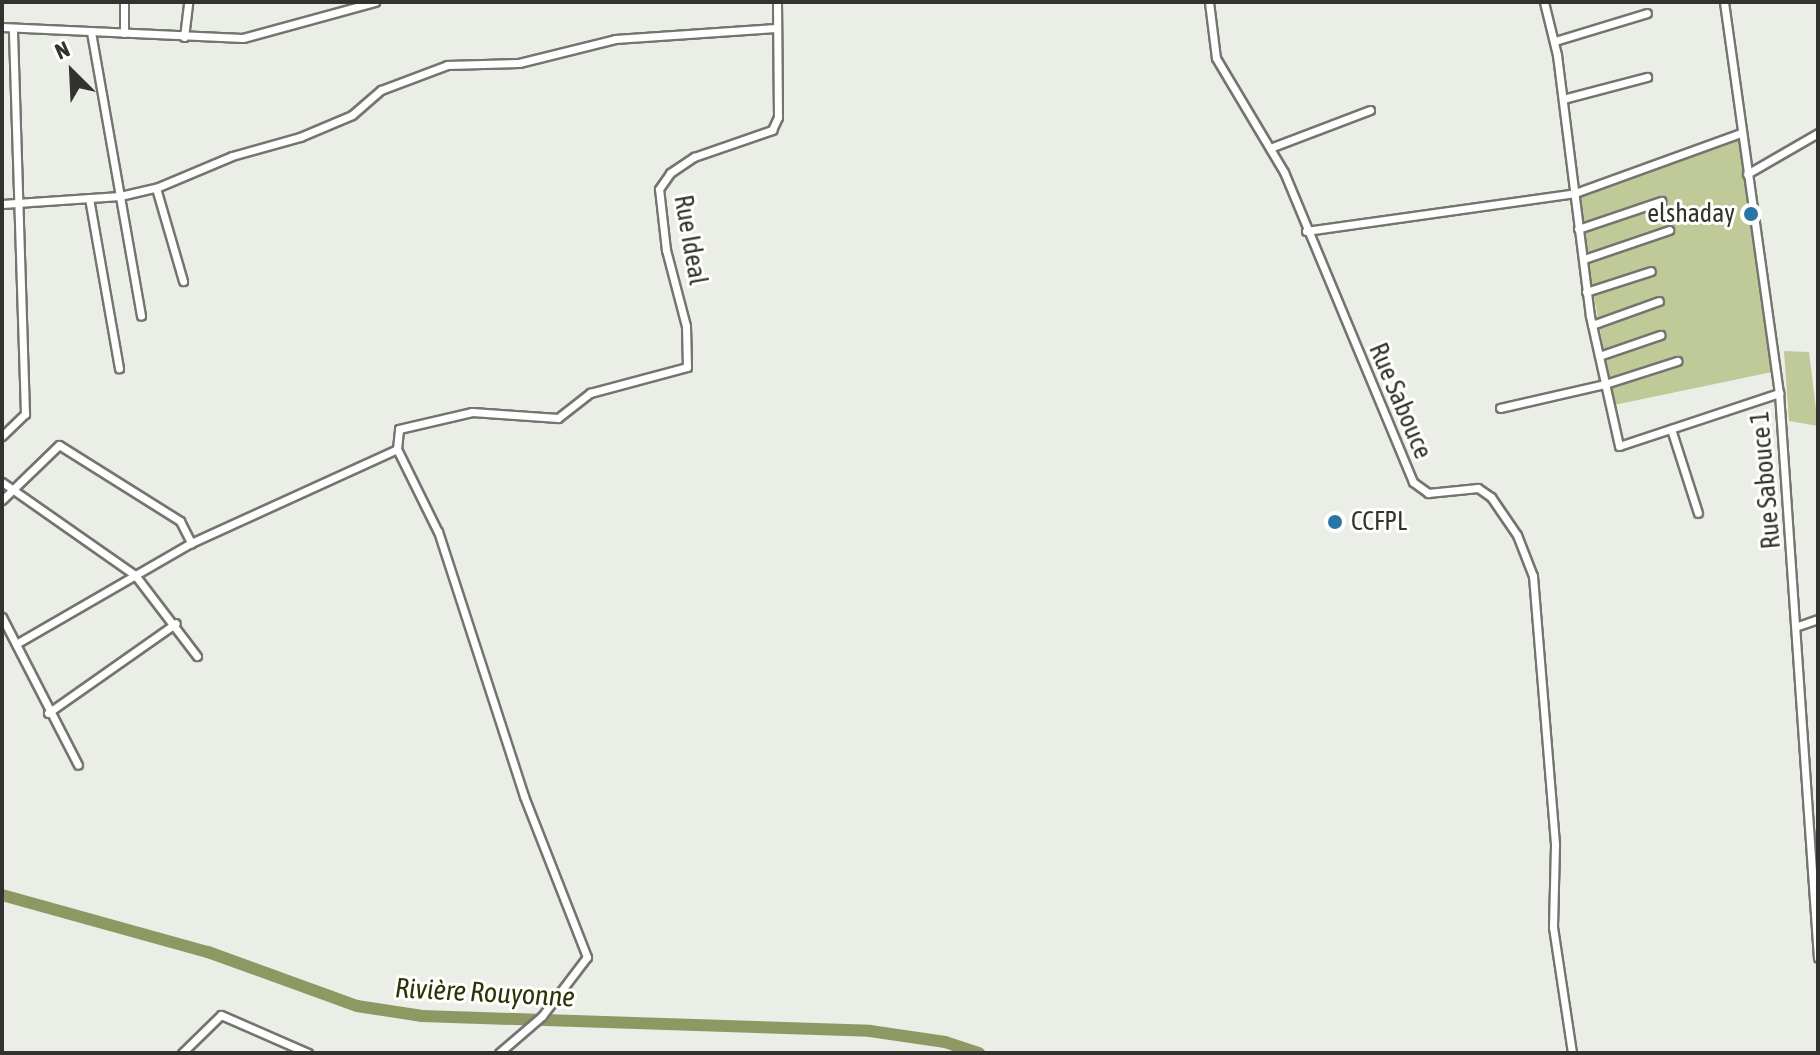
<!DOCTYPE html>
<html>
<head>
<meta charset="utf-8">
<style>
	body { margin:0 }
	#map { position:relative; width:1820px; height:1055px; overflow:hidden; background:#ebede7; font-family:"Asap Condensed",sans-serif }
	div>[style] { position:absolute }
	[style*='--x'] { left:calc(var(--x)*1px); top:calc(var(--y)*1px); width:calc(var(--w)*1px); rotate:calc(var(--a)*1deg) }
	.green>* { inset:0; background:#c0ca99 }
	.river>* { height:12px; margin:-6px; padding:0 6px; transform-origin:6px; border-radius:6px; background:#8e9862 }
	.roads { filter:drop-shadow(2px 0 #73756f) drop-shadow(-2px 0 #73756f) drop-shadow(0 2px #73756f) drop-shadow(0 -2px #73756f) }
	.minor>* { height:7px; margin:-3.5px; padding:0 3.5px; transform-origin:3.5px; border-radius:3.5px; background:#fff }
	.dots>* { width:22px; height:22px; translate:-50% -50%; box-sizing:border-box; border:4px solid #fffffe; border-radius:50% }
	span { translate:-50% -50%; white-space:nowrap; text-align:center; line-height:1.15; -webkit-text-stroke:6px #fffffe; paint-order:stroke }
	.poi-label { font-size:26px; color:#323330 }
	.right { translate:-100% -50%; text-align:right }
	.left { translate:0 -50%; text-align:left }
	.street-label { font-size:26px; color:#323330 }
	.water-label { font-size:28px; color:#2d3306; font-style:italic }
	.frame { position:absolute; inset:0; border:4px solid #323330; pointer-events:none }
	.north { position:absolute; left:32px; top:32px; width:80px; height:80px; -webkit-text-stroke:6px #fffffe; paint-order:stroke; rotate:336deg; font-size:22px; font-weight:700; line-height:32px; text-align:center; color:#323330 }
	.north::after { content:''; display:block; margin:auto; width:28px; height:36px; background:#323330; clip-path:polygon(50% 0,100% 100%,50% 72%,0 100%) }
</style>
</head>
<body>
<div id="map">
	<div class="green">
		<i style="clip-path:polygon(1740px 136px,1777px 371px,1614px 405px,1576px 199px)"></i>
		<i style="clip-path:polygon(1784px 351px,1809px 352px,1818px 426px,1789px 421px)"></i>
	</div>
	<div class="river">
		<i style="--x:2;--y:895;--w:214;--a:15.5"></i>
		<i style="--x:208;--y:952;--w:158;--a:19.9"></i>
		<i style="--x:357;--y:1006;--w:66;--a:8.7"></i>
		<i style="--x:422;--y:1016;--w:448;--a:1.9"></i>
		<i style="--x:870;--y:1031;--w:76;--a:8.3"></i>
		<i style="--x:945;--y:1042;--w:36;--a:18"></i>
	</div>
	<div class="roads">
		<div class="minor">
			<i style="--x:1209;--y:2;--w:56;--a:82.9"></i>
			<i style="--x:1216;--y:58;--w:133;--a:59.2"></i>
			<i style="--x:1284;--y:172;--w:336;--a:67.4"></i>
			<i style="--x:1413;--y:482;--w:19;--a:36"></i>
			<i style="--x:1428;--y:493;--w:50;--a:-5.7"></i>
			<i style="--x:1478;--y:488;--w:16;--a:35"></i>
			<i style="--x:1491;--y:497;--w:46;--a:55.6"></i>
			<i style="--x:1517;--y:535;--w:44;--a:68.7"></i>
			<i style="--x:1533;--y:576;--w:270;--a:85.3"></i>
			<i style="--x:1555;--y:845;--w:82;--a:91.4"></i>
			<i style="--x:1553;--y:927;--w:127;--a:81.4"></i>
			<i style="--x:1544;--y:2;--w:55;--a:76.2"></i>
			<i style="--x:1557;--y:55;--w:263;--a:82.8"></i>
			<i style="--x:1590;--y:316;--w:133;--a:77.4"></i>
			<i style="--x:1619;--y:446;--w:169;--a:-18.3"></i>
			<i style="--x:1724;--y:2;--w:395;--a:82"></i>
			<i style="--x:1779;--y:393;--w:566;--a:86.05"></i>
			<i style="--x:2;--y:27;--w:241;--a:2.6"></i>
			<i style="--x:243;--y:38;--w:137;--a:-15.3"></i>
			<i style="--x:91;--y:32;--w:288;--a:80"></i>
			<i style="--x:124;--y:33;--w:31;--a:-90"></i>
			<i style="--x:184;--y:37;--w:35;--a:-83"></i>
			<i style="--x:1555;--y:41;--w:96;--a:-16.9"></i>
			<i style="--x:1563;--y:99;--w:87;--a:-14.7"></i>
			<i style="--x:1270;--y:148;--w:107;--a:-20.8"></i>
			<i style="--x:1747;--y:174;--w:82;--a:-30"></i>
			<i style="--x:156;--y:188;--w:97;--a:73.8"></i>
			<i style="--x:89;--y:198;--w:173;--a:80"></i>
			<i style="--x:2;--y:204;--w:118;--a:-3.9"></i>
			<i style="--x:120;--y:196;--w:37;--a:-13"></i>
			<i style="--x:156;--y:188;--w:82;--a:-22.8"></i>
			<i style="--x:232;--y:156;--w:71;--a:-15.6"></i>
			<i style="--x:300;--y:137;--w:56;--a:-22.9"></i>
			<i style="--x:352;--y:115;--w:38;--a:-41"></i>
			<i style="--x:381;--y:90;--w:71;--a:-20.7"></i>
			<i style="--x:447;--y:65;--w:72;--a:-1.6"></i>
			<i style="--x:519;--y:63;--w:99;--a:-14"></i>
			<i style="--x:615;--y:39;--w:161;--a:-3.9"></i>
			<i style="--x:1578;--y:229;--w:88;--a:-18.6"></i>
			<i style="--x:1306;--y:231;--w:272;--a:-8"></i>
			<i style="--x:1575;--y:193;--w:177;--a:-19.9"></i>
			<i style="--x:1584;--y:259;--w:90;--a:-18.8"></i>
			<i style="--x:1586;--y:292;--w:68;--a:-17.9"></i>
			<i style="--x:1592;--y:325;--w:71;--a:-19.7"></i>
			<i style="--x:1599;--y:356;--w:65;--a:-19"></i>
			<i style="--x:1500;--y:408;--w:108;--a:-12.9"></i>
			<i style="--x:1605;--y:384;--w:76;--a:-17.7"></i>
			<i style="--x:1671;--y:429;--w:88;--a:72.2"></i>
			<i style="--x:2;--y:436;--w:32;--a:-44"></i>
			<i style="--x:25;--y:414;--w:386;--a:-91.8"></i>
			<i style="--x:2;--y:482;--w:162;--a:35"></i>
			<i style="--x:135;--y:575;--w:102;--a:52.6"></i>
			<i style="--x:2;--y:500;--w:79;--a:-44"></i>
			<i style="--x:59;--y:445;--w:143;--a:32.1"></i>
			<i style="--x:180;--y:521;--w:25;--a:63"></i>
			<i style="--x:2;--y:617;--w:166;--a:62.8"></i>
			<i style="--x:1798;--y:626;--w:21;--a:-19"></i>
			<i style="--x:16;--y:644;--w:202;--a:-30"></i>
			<i style="--x:191;--y:543;--w:226;--a:-24.5"></i>
			<i style="--x:48;--y:713;--w:156;--a:-35.1"></i>
			<i style="--x:182;--y:1053;--w:54;--a:-44.3"></i>
			<i style="--x:221;--y:1015;--w:95;--a:23.6"></i>
			<i style="--x:499;--y:1053;--w:57;--a:-40.7"></i>
			<i style="--x:542;--y:1016;--w:74;--a:-52.7"></i>
			<i style="--x:587;--y:957;--w:173;--a:-111.4"></i>
			<i style="--x:524;--y:796;--w:278;--a:-108"></i>
			<i style="--x:438;--y:532;--w:93;--a:-116.3"></i>
			<i style="--x:397;--y:449;--w:20;--a:-84"></i>
			<i style="--x:399;--y:429;--w:75;--a:-13.1"></i>
			<i style="--x:472;--y:412;--w:86;--a:4"></i>
			<i style="--x:558;--y:418;--w:41;--a:-38"></i>
			<i style="--x:590;--y:393;--w:100;--a:-15"></i>
			<i style="--x:687;--y:367;--w:41;--a:-91.4"></i>
			<i style="--x:686;--y:326;--w:79;--a:-104.7"></i>
			<i style="--x:666;--y:250;--w:61;--a:-96.5"></i>
			<i style="--x:659;--y:189;--w:19;--a:-55"></i>
			<i style="--x:670;--y:173;--w:29;--a:-34"></i>
			<i style="--x:694;--y:157;--w:83;--a:-19.1"></i>
			<i style="--x:772;--y:130;--w:14;--a:-65"></i>
			<i style="--x:778;--y:117;--w:115;--a:-90.5"></i>
		</div>
	</div>
	<div class="dots">
		<i style="left:1751px;top:214px;background:#2975a8"></i>
		<i style="left:1335px;top:522px;background:#2975a8"></i>
	</div>
	<div class="poi-label">
		<span class="right" style="left:1735px;top:214px">elshaday</span>
		<span class="left" style="left:1351px;top:522px">CCFPL</span>
	</div>
	<div class="street-label">
		<span style="left:690px;top:240px;rotate:80deg">Rue Ideal</span>
		<span style="left:1400px;top:401px;rotate:67deg">Rue Sabouce</span>
		<span style="left:1766px;top:480px;rotate:-95deg">Rue Sabouce 1</span>
	</div>
	<div class="water-label">
		<span style="left:485px;top:992px;rotate:3deg">Rivière Rouyonne</span>
	</div>
	<div class="frame"></div>
	<div class="north">N</div>
</div>
</body>
</html>
